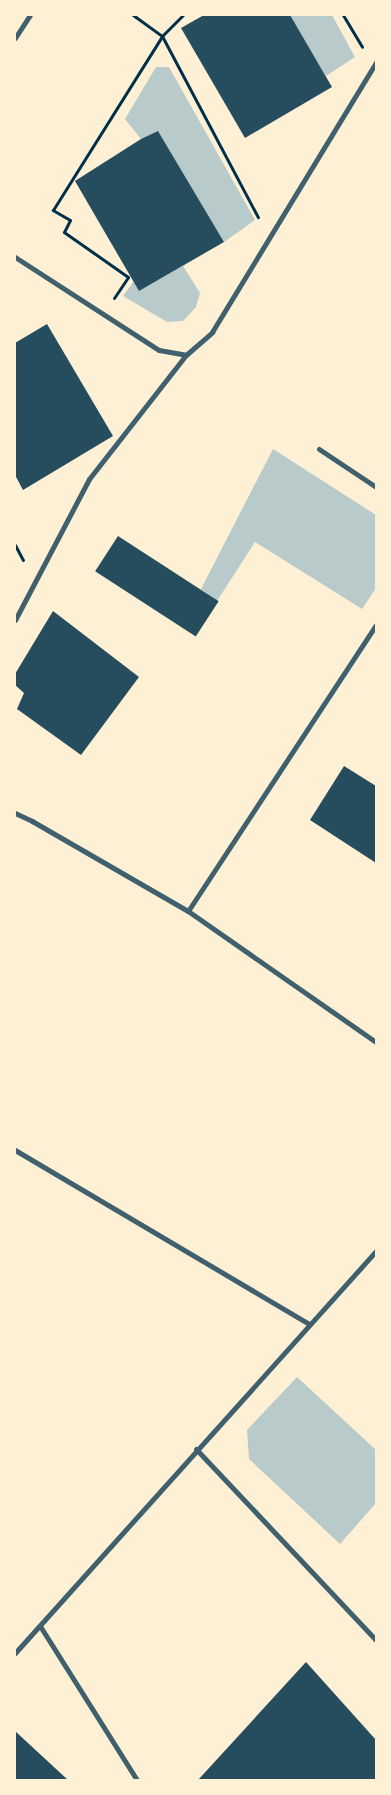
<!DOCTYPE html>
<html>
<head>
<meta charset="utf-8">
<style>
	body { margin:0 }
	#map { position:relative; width:391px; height:1795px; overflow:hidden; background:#fdf0d5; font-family:"Open Sans",sans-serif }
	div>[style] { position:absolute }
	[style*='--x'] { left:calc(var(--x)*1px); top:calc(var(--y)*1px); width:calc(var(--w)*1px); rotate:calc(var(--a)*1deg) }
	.green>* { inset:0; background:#b9caca }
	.building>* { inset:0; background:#264d5e; transform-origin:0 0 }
	.path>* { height:3px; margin:-1.5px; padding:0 1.5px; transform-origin:1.5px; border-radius:1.5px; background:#003049 }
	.minor>* { height:5px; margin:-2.5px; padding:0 2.5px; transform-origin:2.5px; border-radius:2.5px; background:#3f606c }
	span { translate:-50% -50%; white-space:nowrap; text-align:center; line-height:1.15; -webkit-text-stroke:4px #fdf0d5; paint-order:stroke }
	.frame { position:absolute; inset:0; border:16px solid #fdf0d5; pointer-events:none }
</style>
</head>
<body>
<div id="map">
	<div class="green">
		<i style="clip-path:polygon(289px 15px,332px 15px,355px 57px,326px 76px)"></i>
		<i style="clip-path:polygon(156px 67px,169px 67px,255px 220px,224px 242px,158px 131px,141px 139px,125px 119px)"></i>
		<i style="clip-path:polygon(183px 266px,200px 293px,196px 307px,183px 321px,167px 322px,123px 296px,134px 281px,139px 291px)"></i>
		<i style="clip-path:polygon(273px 449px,376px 515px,376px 588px,362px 609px,255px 542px,217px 601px,201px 589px)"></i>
		<i style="clip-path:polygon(297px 1377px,376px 1450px,376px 1503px,340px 1544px,249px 1459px,247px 1430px)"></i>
	</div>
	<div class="building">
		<i style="clip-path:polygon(204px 15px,290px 15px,332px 87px,245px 138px,181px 28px)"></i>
		<i style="clip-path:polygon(158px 131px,224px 242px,139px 291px,75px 181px,141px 139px)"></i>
		<i style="clip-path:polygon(47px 324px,113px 436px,23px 490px,15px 475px,15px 343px)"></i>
		<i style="left:118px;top:536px;width:120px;height:42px;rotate:33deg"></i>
		<i style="clip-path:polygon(53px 611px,139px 677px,81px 755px,17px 709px,24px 693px,15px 685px,15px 674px)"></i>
		<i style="clip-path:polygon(344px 766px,376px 786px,376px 863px,310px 820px)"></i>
		<i style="clip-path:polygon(306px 1662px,376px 1740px,376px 1780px,198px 1780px)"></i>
		<i style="clip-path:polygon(15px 1731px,68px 1780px,15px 1780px)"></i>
	</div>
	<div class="path">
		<i style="--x:133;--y:15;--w:36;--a:36"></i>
		<i style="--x:162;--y:36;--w:205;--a:62.1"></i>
		<i style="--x:343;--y:15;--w:37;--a:59"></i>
		<i style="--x:114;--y:298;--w:25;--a:-56"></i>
		<i style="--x:128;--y:277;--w:78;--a:-144.9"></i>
		<i style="--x:64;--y:232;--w:13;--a:-63"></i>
		<i style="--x:70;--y:220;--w:20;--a:-150"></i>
		<i style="--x:53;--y:210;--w:205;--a:-57.9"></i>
		<i style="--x:162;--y:36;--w:30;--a:-45"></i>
		<i style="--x:15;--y:545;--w:17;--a:62"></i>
	</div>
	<div class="minor">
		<i style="--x:15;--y:38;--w:27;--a:-57"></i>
		<i style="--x:15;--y:257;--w:171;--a:32.9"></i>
		<i style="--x:159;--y:350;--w:27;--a:10"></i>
		<i style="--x:319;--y:449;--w:69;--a:33.7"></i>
		<i style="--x:15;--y:620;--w:159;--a:-62.3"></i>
		<i style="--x:89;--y:479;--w:157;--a:-52"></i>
		<i style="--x:186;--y:355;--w:35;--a:-41"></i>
		<i style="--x:212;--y:332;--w:316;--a:-58.7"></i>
		<i style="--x:15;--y:813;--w:19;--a:25"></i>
		<i style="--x:32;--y:821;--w:180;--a:30"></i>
		<i style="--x:188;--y:911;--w:229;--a:34.9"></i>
		<i style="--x:188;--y:911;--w:342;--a:-56.7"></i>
		<i style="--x:15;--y:1150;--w:342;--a:30.6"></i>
		<i style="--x:196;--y:1449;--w:262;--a:46.7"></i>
		<i style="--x:40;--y:1626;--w:182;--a:57.8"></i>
		<i style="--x:15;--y:1653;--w:540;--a:-48.08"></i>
	</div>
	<div class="frame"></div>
</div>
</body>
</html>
